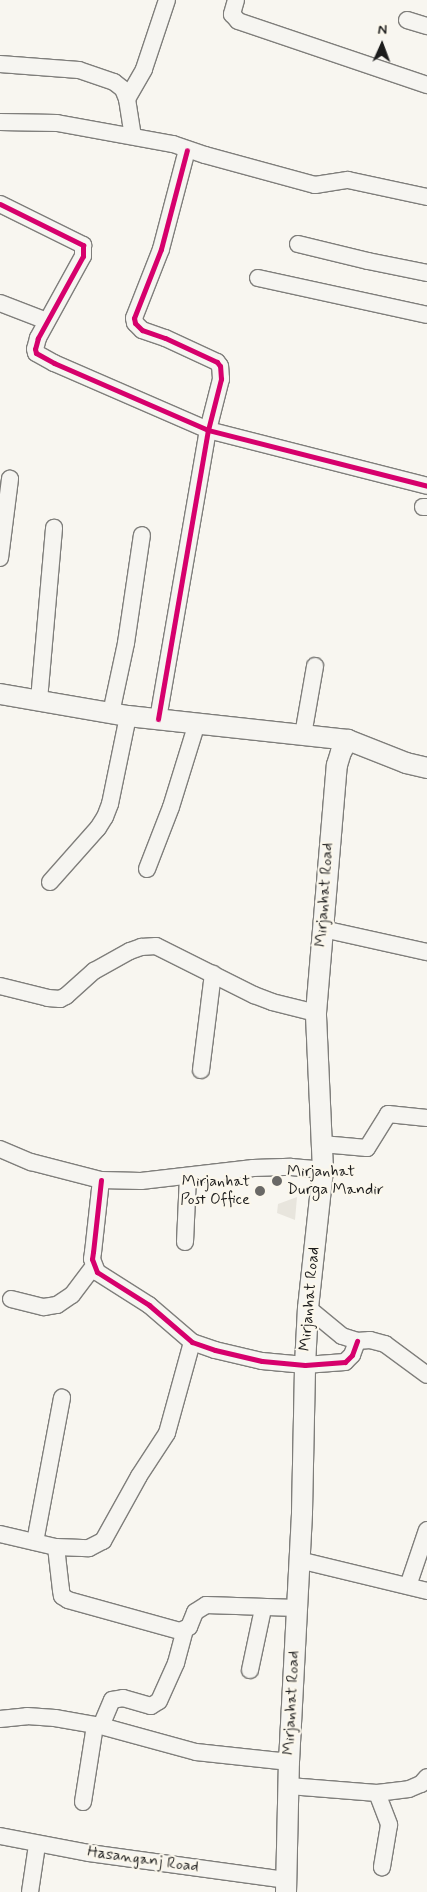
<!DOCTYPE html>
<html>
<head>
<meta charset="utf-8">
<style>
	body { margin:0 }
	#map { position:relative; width:427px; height:1892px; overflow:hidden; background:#f8f6f0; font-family:Mynerve,sans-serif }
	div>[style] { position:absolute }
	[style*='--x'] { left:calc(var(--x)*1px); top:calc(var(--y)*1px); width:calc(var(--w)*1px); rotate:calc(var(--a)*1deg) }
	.built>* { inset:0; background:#e8e5dd }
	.roads { filter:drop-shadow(1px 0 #7f7e7b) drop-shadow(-1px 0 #7f7e7b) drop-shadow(0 1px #7f7e7b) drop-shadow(0 -1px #7f7e7b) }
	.minor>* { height:16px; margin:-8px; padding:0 8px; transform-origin:8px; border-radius:8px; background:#f6f5f1 }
	.major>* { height:20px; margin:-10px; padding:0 10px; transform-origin:10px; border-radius:10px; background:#f6f5f1 }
	.cycleway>* { height:5px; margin:-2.5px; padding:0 2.5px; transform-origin:2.5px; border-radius:2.5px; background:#d6006c }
	.dots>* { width:14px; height:14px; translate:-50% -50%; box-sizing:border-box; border:2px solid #fbf7ec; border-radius:50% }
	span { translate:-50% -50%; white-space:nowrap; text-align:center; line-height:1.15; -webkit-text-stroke:4.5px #fbf7ec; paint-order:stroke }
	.street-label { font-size:16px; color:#1c1c1c }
	.poi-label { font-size:16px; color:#1c1c1c }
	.left { translate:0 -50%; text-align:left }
	.right { translate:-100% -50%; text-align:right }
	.north { position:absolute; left:357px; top:20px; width:50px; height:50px; -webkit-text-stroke:4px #fbf7ec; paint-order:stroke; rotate:2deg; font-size:14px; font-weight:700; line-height:20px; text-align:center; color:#1c1c1c }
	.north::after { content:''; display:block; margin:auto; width:18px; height:22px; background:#1c1c1c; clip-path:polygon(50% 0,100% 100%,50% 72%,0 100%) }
</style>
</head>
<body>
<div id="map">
	<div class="built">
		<i style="clip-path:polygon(297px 1197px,295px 1220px,277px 1213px,278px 1204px)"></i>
	</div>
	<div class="roads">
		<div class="minor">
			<i style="--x:236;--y:0;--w:15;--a:106"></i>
			<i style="--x:232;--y:14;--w:9;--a:49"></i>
			<i style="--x:238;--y:21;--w:200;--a:18.7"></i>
			<i style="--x:407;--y:20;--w:21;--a:17"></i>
			<i style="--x:0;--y:64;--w:79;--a:4.3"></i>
			<i style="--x:79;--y:70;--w:37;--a:19"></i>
			<i style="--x:114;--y:82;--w:11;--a:38"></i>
			<i style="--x:123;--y:89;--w:11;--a:68"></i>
			<i style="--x:127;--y:99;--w:37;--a:81"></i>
			<i style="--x:127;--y:99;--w:34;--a:-60"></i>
			<i style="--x:144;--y:69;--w:73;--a:-71.6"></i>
			<i style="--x:0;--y:122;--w:57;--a:1"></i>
			<i style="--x:57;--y:123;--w:118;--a:10.3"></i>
			<i style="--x:173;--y:144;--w:34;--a:19"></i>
			<i style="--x:205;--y:155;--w:114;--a:15.3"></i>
			<i style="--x:315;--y:185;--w:33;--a:-9"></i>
			<i style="--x:348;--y:180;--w:81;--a:12.1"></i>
			<i style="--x:0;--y:204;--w:93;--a:26.3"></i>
			<i style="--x:83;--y:245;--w:11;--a:90"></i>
			<i style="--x:83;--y:256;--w:94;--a:118.8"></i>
			<i style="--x:38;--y:338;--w:11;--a:105"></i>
			<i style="--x:35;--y:349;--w:4;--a:76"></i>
			<i style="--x:36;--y:353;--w:21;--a:29"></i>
			<i style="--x:54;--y:363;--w:168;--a:23.5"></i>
			<i style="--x:208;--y:430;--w:53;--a:-75.7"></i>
			<i style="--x:221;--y:379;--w:13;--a:-94"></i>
			<i style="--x:220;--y:366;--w:5;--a:-127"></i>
			<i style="--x:217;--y:362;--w:57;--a:-155.2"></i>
			<i style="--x:165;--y:338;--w:24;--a:-161"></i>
			<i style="--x:142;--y:330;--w:10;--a:-135"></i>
			<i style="--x:135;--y:323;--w:5;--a:-101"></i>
			<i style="--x:134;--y:318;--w:74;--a:-68.6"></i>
			<i style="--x:161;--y:249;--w:102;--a:-75.3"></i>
			<i style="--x:298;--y:244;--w:72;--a:13.7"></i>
			<i style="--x:368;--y:261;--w:60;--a:11.5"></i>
			<i style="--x:258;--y:278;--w:173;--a:12.3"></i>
			<i style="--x:0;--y:303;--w:50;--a:21"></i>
			<i style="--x:423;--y:507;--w:4;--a:0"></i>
			<i style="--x:0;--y:558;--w:80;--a:-82.8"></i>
			<i style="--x:39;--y:700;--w:173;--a:-85"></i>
			<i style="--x:111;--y:713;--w:72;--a:-77.9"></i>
			<i style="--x:126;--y:643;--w:109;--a:-81.6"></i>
			<i style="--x:158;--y:719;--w:293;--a:-80.2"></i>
			<i style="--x:208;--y:430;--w:226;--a:14.3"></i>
			<i style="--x:303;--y:735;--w:70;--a:-80.1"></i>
			<i style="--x:147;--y:869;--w:66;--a:-68.8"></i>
			<i style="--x:171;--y:807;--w:88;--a:-72.8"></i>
			<i style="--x:50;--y:882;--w:72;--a:-48.4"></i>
			<i style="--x:98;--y:828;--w:13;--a:-58"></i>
			<i style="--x:105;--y:817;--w:14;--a:-69"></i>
			<i style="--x:110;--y:804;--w:90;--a:-78.4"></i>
			<i style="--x:323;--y:929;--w:107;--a:12.5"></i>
			<i style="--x:0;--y:986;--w:49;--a:14"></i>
			<i style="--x:48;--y:998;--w:12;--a:5"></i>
			<i style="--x:60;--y:999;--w:7;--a:-27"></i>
			<i style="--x:66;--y:996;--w:38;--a:-42"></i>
			<i style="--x:94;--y:971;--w:41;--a:-29.1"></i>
			<i style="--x:130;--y:951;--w:12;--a:-20"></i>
			<i style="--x:141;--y:947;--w:15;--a:-4"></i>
			<i style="--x:156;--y:946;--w:110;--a:26.6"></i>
			<i style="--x:254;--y:995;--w:19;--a:21"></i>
			<i style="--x:272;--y:1002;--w:45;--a:14"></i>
			<i style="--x:201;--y:1070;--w:97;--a:-82.9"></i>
			<i style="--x:322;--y:1144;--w:45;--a:5.1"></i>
			<i style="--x:367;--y:1148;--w:40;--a:-58"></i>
			<i style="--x:388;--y:1114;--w:39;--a:6"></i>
			<i style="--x:0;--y:1149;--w:34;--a:23"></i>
			<i style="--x:31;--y:1162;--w:72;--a:14.4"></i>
			<i style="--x:101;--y:1180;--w:40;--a:1.4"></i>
			<i style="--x:141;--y:1181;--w:113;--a:-6.6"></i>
			<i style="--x:253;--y:1168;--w:38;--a:-2"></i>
			<i style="--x:291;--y:1167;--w:32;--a:5"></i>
			<i style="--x:101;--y:1180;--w:72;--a:96.3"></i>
			<i style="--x:93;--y:1252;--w:7;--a:98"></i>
			<i style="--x:92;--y:1259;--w:14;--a:69"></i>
			<i style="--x:97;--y:1272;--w:62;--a:32.4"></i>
			<i style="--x:149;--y:1305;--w:57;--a:40.7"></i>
			<i style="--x:192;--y:1342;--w:24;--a:19"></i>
			<i style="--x:215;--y:1350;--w:48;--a:13.2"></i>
			<i style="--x:262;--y:1361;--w:43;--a:5.3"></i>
			<i style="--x:305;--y:1365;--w:40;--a:-4.3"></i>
			<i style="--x:345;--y:1362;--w:10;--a:-45"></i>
			<i style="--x:352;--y:1355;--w:15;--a:-70"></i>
			<i style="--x:185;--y:1242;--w:65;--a:-87.4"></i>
			<i style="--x:11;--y:1299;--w:34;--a:14"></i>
			<i style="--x:44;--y:1307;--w:13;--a:-9"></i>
			<i style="--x:57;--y:1305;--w:18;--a:-34"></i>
			<i style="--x:72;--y:1295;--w:36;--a:-53"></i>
			<i style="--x:308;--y:1308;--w:44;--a:39.5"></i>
			<i style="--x:342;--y:1336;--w:16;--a:18"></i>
			<i style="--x:357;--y:1341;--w:13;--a:-4"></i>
			<i style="--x:370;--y:1340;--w:16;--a:15"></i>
			<i style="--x:385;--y:1344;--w:52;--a:36.4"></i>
			<i style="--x:0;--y:1534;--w:57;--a:13.1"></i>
			<i style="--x:56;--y:1547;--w:33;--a:2"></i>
			<i style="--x:89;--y:1548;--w:16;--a:-27"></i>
			<i style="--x:103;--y:1541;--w:74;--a:-61"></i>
			<i style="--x:139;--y:1476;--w:51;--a:-56.9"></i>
			<i style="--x:167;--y:1433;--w:94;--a:-74.6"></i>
			<i style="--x:35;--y:1542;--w:147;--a:-79.4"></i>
			<i style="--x:56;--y:1547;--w:43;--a:83.4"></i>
			<i style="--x:61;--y:1590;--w:6;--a:81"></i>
			<i style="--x:62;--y:1596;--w:7;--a:34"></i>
			<i style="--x:68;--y:1600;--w:116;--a:15.5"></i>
			<i style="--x:180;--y:1631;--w:10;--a:-24"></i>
			<i style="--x:189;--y:1627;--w:16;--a:-68"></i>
			<i style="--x:195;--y:1612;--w:13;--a:-32"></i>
			<i style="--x:206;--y:1605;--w:91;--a:1.9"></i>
			<i style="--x:299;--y:1560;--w:132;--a:13.6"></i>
			<i style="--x:408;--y:1586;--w:59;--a:-71.3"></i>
			<i style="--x:250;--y:1670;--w:62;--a:-78"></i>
			<i style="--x:0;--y:1719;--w:27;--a:-6"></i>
			<i style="--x:27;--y:1716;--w:28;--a:4"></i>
			<i style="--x:55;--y:1718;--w:47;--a:9.9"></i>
			<i style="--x:101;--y:1726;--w:98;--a:15.3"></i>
			<i style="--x:196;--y:1752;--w:94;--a:6.1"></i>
			<i style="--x:101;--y:1726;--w:28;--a:-67"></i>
			<i style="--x:112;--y:1700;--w:11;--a:-10"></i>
			<i style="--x:123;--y:1698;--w:29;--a:16"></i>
			<i style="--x:151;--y:1706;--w:9;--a:-32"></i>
			<i style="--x:159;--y:1701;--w:42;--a:-65.9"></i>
			<i style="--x:176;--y:1663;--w:34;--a:-75"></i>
			<i style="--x:289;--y:1786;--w:88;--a:4.5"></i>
			<i style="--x:377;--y:1793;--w:32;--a:-7"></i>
			<i style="--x:409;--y:1789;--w:13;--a:-23"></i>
			<i style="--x:421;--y:1784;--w:9;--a:-49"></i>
			<i style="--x:377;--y:1793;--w:34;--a:69"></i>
			<i style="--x:389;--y:1825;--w:43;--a:99.5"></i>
			<i style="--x:83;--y:1802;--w:78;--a:-81.1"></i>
			<i style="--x:0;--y:1836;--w:91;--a:10.8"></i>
			<i style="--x:89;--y:1853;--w:200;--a:7.8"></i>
			<i style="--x:30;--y:1892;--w:48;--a:-81.5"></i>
		</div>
		<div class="major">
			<i style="--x:0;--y:694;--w:130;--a:9.8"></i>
			<i style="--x:128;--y:716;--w:221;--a:6.2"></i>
			<i style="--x:348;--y:740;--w:62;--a:21.6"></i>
			<i style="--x:406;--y:763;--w:22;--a:13"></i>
			<i style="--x:286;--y:1892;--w:130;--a:-88.7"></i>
			<i style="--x:289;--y:1762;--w:250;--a:-87"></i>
			<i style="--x:302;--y:1512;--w:147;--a:-88.8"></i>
			<i style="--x:305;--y:1365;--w:57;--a:-87"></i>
			<i style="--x:308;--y:1308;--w:139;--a:-83.8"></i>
			<i style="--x:323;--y:1170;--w:157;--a:-92.6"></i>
			<i style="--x:316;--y:1013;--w:249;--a:-85.2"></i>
			<i style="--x:337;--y:765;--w:14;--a:-73"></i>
			<i style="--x:341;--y:752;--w:14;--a:-60"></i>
		</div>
	</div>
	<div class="cycleway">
		<i style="--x:0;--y:204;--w:93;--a:26.3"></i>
		<i style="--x:83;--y:245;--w:11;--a:90"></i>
		<i style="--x:83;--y:256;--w:94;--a:118.8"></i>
		<i style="--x:38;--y:338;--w:11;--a:105"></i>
		<i style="--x:35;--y:349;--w:4;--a:76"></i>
		<i style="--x:36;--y:353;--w:21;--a:29"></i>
		<i style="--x:54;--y:363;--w:168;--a:23.5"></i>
		<i style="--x:208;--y:430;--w:53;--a:-75.7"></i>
		<i style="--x:221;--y:379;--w:13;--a:-94"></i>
		<i style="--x:220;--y:366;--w:5;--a:-127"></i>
		<i style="--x:217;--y:362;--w:57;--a:-155.2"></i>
		<i style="--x:165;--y:338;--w:24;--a:-161"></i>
		<i style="--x:142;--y:330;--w:10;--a:-135"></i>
		<i style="--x:135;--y:323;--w:5;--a:-101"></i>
		<i style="--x:134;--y:318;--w:74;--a:-68.6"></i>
		<i style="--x:161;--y:249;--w:102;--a:-75.3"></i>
		<i style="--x:158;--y:719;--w:293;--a:-80.2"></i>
		<i style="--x:208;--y:430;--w:226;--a:14.3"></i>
		<i style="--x:101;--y:1180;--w:72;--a:96.3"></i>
		<i style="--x:93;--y:1252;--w:7;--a:98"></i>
		<i style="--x:92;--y:1259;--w:14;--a:69"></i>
		<i style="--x:97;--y:1272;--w:62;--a:32.4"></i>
		<i style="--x:149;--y:1305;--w:57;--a:40.7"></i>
		<i style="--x:192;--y:1342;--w:24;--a:19"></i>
		<i style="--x:215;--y:1350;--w:48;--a:13.2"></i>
		<i style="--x:262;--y:1361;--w:43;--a:5.3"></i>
		<i style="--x:305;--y:1365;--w:40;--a:-4.3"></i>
		<i style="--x:345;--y:1362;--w:10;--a:-45"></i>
		<i style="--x:352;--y:1355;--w:15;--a:-70"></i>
	</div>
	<div class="dots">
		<i style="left:277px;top:1181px;background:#696866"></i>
		<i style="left:260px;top:1191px;background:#696866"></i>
	</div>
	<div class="street-label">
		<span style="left:325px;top:895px;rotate:-86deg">Mirjanhat Road</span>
		<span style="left:310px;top:1299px;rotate:-85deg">Mirjanhat Road</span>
		<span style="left:292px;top:1703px;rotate:-87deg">Mirjanhat Road</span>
		<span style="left:143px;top:1860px;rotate:8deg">Hasanganj Road</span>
	</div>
	<div class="poi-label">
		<span class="left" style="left:287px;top:1181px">Mirjanhat<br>Durga Mandir</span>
		<span class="right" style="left:250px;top:1191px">Mirjanhat<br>Post Office</span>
	</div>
	<div class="north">N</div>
</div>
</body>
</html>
